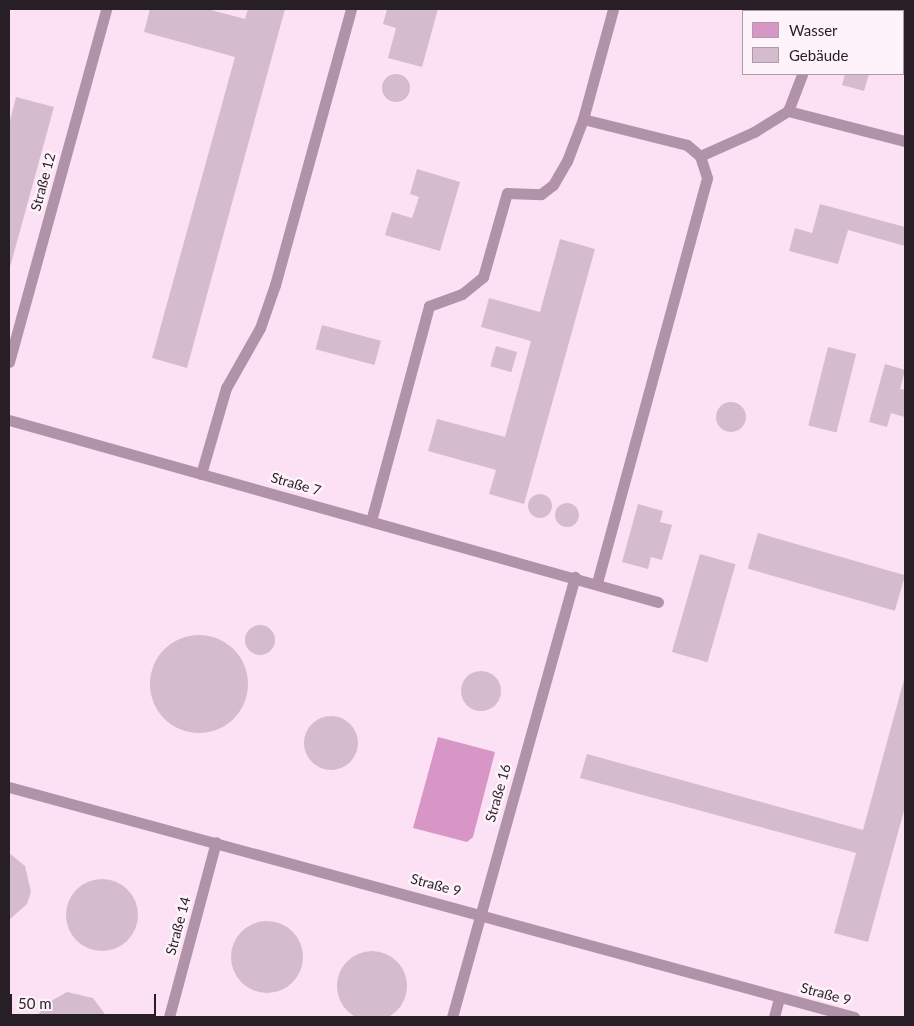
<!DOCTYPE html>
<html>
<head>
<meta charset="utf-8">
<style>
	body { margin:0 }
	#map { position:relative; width:914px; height:1026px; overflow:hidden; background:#fff3fb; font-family:Lato,sans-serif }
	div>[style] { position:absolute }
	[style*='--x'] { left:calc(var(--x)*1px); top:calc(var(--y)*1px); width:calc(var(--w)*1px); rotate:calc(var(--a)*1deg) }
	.built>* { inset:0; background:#fce1f4 }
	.water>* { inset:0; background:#d896c7 }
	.building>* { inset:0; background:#d5bbce; transform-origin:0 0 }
	.round { border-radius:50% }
	.lane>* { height:11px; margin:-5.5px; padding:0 5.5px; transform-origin:5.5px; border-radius:5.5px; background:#b093a8 }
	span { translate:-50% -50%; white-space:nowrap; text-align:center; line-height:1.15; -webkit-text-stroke:5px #fff3fb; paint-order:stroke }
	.street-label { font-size:14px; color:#281e25 }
	.frame { position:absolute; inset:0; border:10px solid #281e25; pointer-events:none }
	.legend { position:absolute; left:742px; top:10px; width:162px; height:65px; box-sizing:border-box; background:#fff3fb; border:1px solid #a99ea5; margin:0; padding:6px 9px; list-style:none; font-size:15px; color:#281e25 }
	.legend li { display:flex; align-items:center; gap:10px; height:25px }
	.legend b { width:25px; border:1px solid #a99ea5 }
	.scale { position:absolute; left:10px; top:994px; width:146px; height:22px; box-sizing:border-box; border:2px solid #281e25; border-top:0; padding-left:6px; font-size:15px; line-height:18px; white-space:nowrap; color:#281e25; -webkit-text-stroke:4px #fff3fb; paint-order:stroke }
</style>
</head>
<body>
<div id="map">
	<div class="built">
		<i style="clip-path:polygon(evenodd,9px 9px,905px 9px,905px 1017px,9px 1017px,9px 9px,743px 11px,903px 11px,903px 74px,743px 74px,743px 11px)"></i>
	</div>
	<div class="water">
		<i style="clip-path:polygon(438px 737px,495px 752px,473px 837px,467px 842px,413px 828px)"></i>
	</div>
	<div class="building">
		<i style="clip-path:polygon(150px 9px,207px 9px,245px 19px,248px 9px,285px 9px,187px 368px,152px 358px,235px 57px,144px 32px)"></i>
		<i style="clip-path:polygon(387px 9px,438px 9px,422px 67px,388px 58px,396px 28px,383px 24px)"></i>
		<i class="round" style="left:382px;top:74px;width:28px;height:28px"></i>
		<i style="clip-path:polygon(845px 74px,869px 74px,864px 91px,842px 85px)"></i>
		<i style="clip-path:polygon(16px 97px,54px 107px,9px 271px,9px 125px)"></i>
		<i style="clip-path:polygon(417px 169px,460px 182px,440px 251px,385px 235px,392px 212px,412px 218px,419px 197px,410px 194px)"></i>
		<i style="clip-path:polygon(820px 204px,905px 227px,905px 246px,848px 230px,838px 264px,789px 251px,795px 228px,812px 233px)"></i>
		<i style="clip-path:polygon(560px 239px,595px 249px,524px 504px,489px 494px,496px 470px,428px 451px,437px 419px,505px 437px,531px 341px,481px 327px,489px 298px,540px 312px)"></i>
		<i style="left:322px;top:325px;width:61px;height:25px;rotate:15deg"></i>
		<i style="left:496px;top:346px;width:22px;height:21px;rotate:16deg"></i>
		<i style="left:828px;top:347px;width:29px;height:81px;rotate:14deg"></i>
		<i style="clip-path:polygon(885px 364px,905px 370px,900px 389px,905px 390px,905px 417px,891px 413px,887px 427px,869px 422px)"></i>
		<i class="round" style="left:716px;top:402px;width:30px;height:30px"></i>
		<i class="round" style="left:528px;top:494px;width:24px;height:24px"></i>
		<i class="round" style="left:555px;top:503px;width:24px;height:24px"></i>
		<i style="clip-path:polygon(638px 504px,663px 511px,660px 522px,672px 525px,662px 560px,651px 557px,648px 569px,622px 562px)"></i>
		<i style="left:758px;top:533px;width:153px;height:37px;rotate:16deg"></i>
		<i style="left:700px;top:554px;width:37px;height:102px;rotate:16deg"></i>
		<i class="round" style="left:245px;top:625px;width:30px;height:30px"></i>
		<i class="round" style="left:150px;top:635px;width:98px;height:98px"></i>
		<i class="round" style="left:461px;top:671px;width:40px;height:40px"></i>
		<i style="clip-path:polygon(905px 676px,905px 807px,868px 942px,834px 933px,856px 853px,580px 778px,587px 754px,863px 830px)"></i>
		<i class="round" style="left:304px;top:716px;width:54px;height:54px"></i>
		<i style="clip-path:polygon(9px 853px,25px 866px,31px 892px,27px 904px,9px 920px)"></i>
		<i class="round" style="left:66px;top:879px;width:72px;height:72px"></i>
		<i class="round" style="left:231px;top:921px;width:72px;height:72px"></i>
		<i class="round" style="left:337px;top:951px;width:70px;height:70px"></i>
		<i style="clip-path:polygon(67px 992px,93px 998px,107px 1017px,37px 1017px,44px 1005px)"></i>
	</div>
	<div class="lane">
		<i style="--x:819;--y:11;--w:2;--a:-90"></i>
		<i style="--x:788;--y:111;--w:121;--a:14.4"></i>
		<i style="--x:583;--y:119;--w:107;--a:14"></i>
		<i style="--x:687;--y:145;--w:17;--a:40"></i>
		<i style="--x:700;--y:156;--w:23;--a:72"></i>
		<i style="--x:707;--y:178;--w:421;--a:105.2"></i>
		<i style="--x:700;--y:156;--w:59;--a:-24"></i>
		<i style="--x:754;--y:132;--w:40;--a:-32"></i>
		<i style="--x:788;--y:111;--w:40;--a:-69"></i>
		<i style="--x:9;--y:362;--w:366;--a:-74.6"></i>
		<i style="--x:9;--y:420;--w:674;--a:15.67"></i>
		<i style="--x:201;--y:474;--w:90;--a:-73.8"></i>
		<i style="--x:226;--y:388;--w:69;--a:-60.5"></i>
		<i style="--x:260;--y:328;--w:46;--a:-70.8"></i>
		<i style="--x:275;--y:285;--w:286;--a:-74.6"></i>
		<i style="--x:371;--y:521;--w:223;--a:-74.9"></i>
		<i style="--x:429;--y:306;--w:35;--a:-20"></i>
		<i style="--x:462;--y:294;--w:27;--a:-39"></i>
		<i style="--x:483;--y:277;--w:87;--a:-74.1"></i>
		<i style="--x:507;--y:193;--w:34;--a:2"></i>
		<i style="--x:541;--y:194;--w:15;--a:-37"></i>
		<i style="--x:553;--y:185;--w:28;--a:-60"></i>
		<i style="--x:567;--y:161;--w:45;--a:-69.1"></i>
		<i style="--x:583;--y:119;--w:114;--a:-74.7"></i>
		<i style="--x:9;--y:787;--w:876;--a:15.23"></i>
		<i style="--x:169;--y:1017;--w:181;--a:-75"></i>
		<i style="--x:452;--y:1017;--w:457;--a:-74.4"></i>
		<i style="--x:774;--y:1017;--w:20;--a:-75"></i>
	</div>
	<div class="street-label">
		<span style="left:43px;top:182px;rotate:-75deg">Straße 12</span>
		<span style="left:296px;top:484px;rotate:16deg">Straße 7</span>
		<span style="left:498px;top:793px;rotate:-74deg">Straße 16</span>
		<span style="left:436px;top:885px;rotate:15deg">Straße 9</span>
		<span style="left:178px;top:926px;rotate:-75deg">Straße 14</span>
		<span style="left:826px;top:994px;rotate:15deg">Straße 9</span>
	</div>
	<div class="frame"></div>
	<ul class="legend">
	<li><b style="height:14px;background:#d896c7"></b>Wasser</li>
	<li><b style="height:14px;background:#d5bbce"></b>Gebäude</li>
	</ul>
	<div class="scale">50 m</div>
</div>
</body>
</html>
